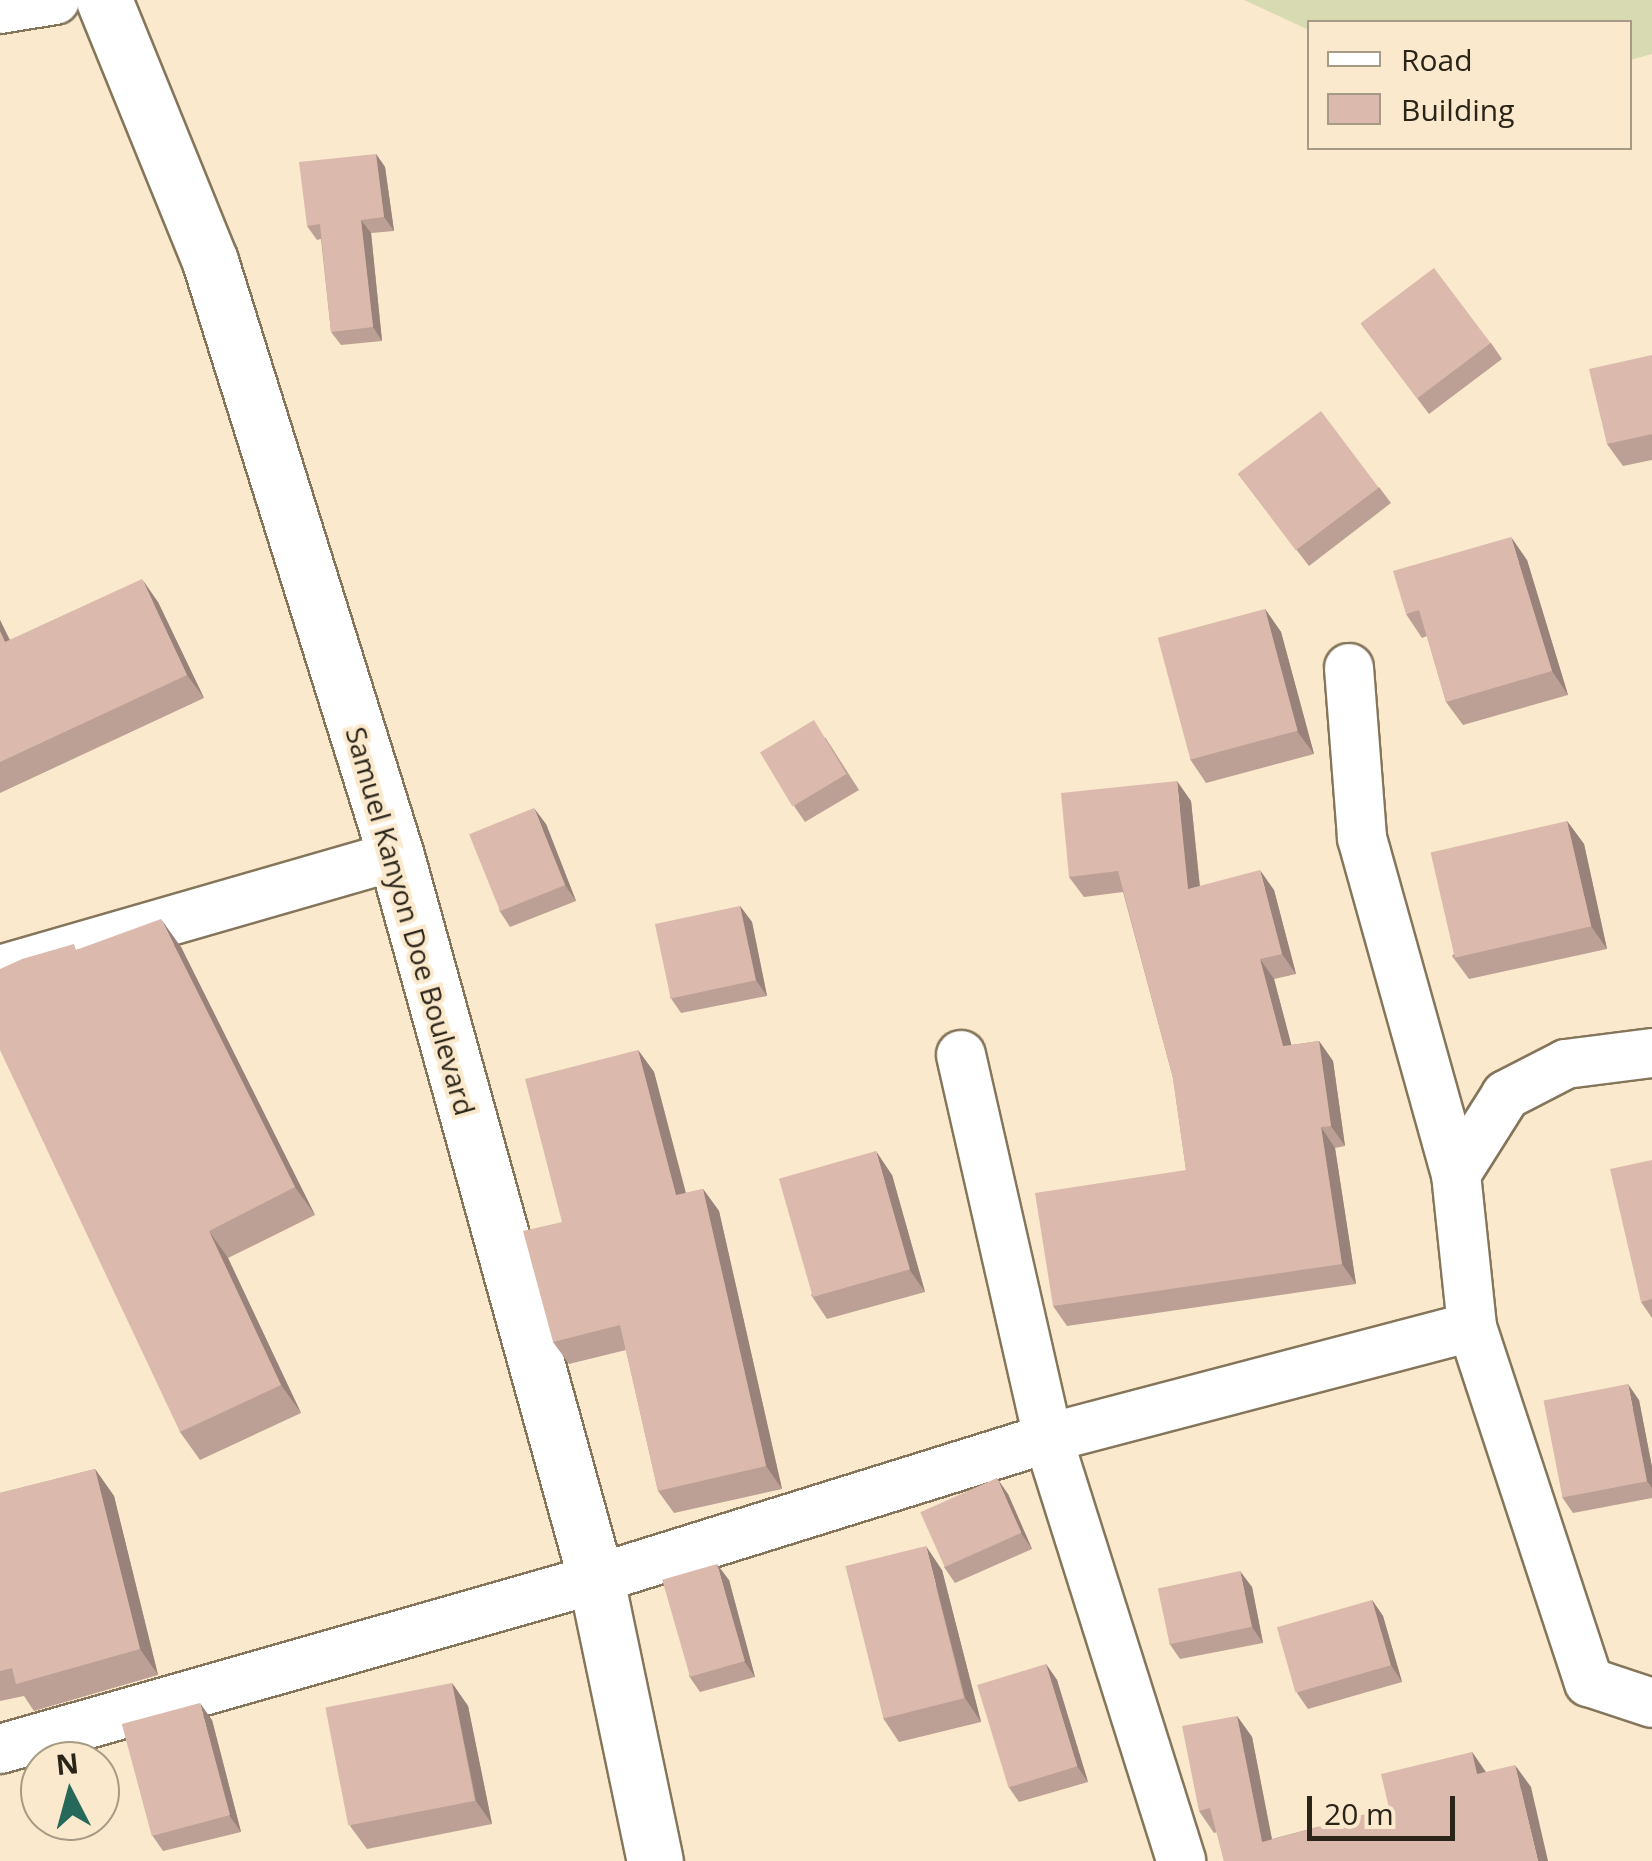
<!DOCTYPE html>
<html>
<head>
<meta charset="utf-8">
<style>
	body { margin:0 }
	#map { position:relative; width:1652px; height:1861px; overflow:hidden; background:#fae9cc; font-family:"Open Sans",sans-serif }
	div>[style] { position:absolute }
	[style*='--x'] { left:calc(var(--x)*1px); top:calc(var(--y)*1px); width:calc(var(--w)*1px); rotate:calc(var(--a)*1deg) }
	.green>* { inset:0; background:#d8dbb2 }
	.roads { filter:drop-shadow(2px 0 #85765b) drop-shadow(-2px 0 #85765b) drop-shadow(0 2px #85765b) drop-shadow(0 -2px #85765b) }
	.street>* { height:48px; margin:-24px; padding:0 24px; transform-origin:24px; border-radius:24px; background:#fff }
	.secondary>* { height:55px; margin:-27.5px; padding:0 27.5px; transform-origin:27.5px; border-radius:27.5px; background:#fff }
	.wall>* { inset:0; background:#bca095 }
	.shaded-wall>* { inset:0; background:#998279 }
	.building>* { inset:0; background:#dbbaad; transform-origin:0 0 }
	span { translate:-50% -50%; white-space:nowrap; text-align:center; line-height:1.15; -webkit-text-stroke:8px #fae9cc; paint-order:stroke }
	.street-label { font-size:28px; color:#2a2419 }
	.legend { position:absolute; left:1307px; top:20px; width:325px; height:130px; box-sizing:border-box; background:#fae9cc; border:2px solid #a79a84; margin:0; padding:12px 18px; list-style:none; font-size:30px; color:#2a2419 }
	.legend li { display:flex; align-items:center; gap:20px; height:50px }
	.legend b { width:50px; border:2px solid #a79a84 }
	.north { position:absolute; left:20px; top:1741px; width:100px; height:100px; box-sizing:border-box; background:#fae9cc; border:2px solid #a79a84; border-radius:50%; rotate:354deg; font-size:28px; font-weight:700; line-height:40px; text-align:center; color:#2a2419 }
	.north::after { content:''; display:block; margin:auto; width:35px; height:45px; background:#26695b; clip-path:polygon(50% 0,100% 100%,50% 72%,0 100%) }
	.scale { position:absolute; left:1307px; top:1796px; width:148px; height:45px; box-sizing:border-box; border:5px solid #2a2419; border-top:0; padding-left:12px; font-size:30px; line-height:35px; white-space:nowrap; color:#2a2419; -webkit-text-stroke:8px #fae9cc; paint-order:stroke }
</style>
</head>
<body>
<div id="map">
	<div class="green">
		<i style="clip-path:polygon(1244px 0,1652px 0,1652px 54px,1630px 60px,1630px 22px,1310px 22px,1309px 30px)"></i>
	</div>
	<div class="roads">
		<div class="street">
			<i style="--x:0;--y:9;--w:56;--a:-9.3"></i>
			<i style="--x:1349;--y:668;--w:170;--a:85.6"></i>
			<i style="--x:1362;--y:838;--w:349;--a:74.4"></i>
			<i style="--x:0;--y:970;--w:412;--a:-16.1"></i>
			<i style="--x:1652;--y:1053;--w:87;--a:172.7"></i>
			<i style="--x:1566;--y:1064;--w:68;--a:152.7"></i>
			<i style="--x:1506;--y:1095;--w:93;--a:122.3"></i>
			<i style="--x:1456;--y:1174;--w:154;--a:84"></i>
			<i style="--x:1472;--y:1327;--w:374;--a:71.8"></i>
			<i style="--x:1589;--y:1682;--w:66;--a:18.4"></i>
			<i style="--x:961;--y:1055;--w:393;--a:77.2"></i>
			<i style="--x:1048;--y:1438;--w:443;--a:72.5"></i>
			<i style="--x:0;--y:1749;--w:620;--a:-15.92"></i>
			<i style="--x:596;--y:1579;--w:473;--a:-17.3"></i>
			<i style="--x:1048;--y:1438;--w:438;--a:-14.7"></i>
		</div>
		<div class="secondary">
			<i style="--x:104;--y:0;--w:282;--a:67.9"></i>
			<i style="--x:210;--y:261;--w:623;--a:72.64"></i>
			<i style="--x:396;--y:856;--w:750;--a:74.54"></i>
			<i style="--x:596;--y:1579;--w:288;--a:78.2"></i>
		</div>
	</div>
	<div class="wall">
		<i style="clip-path:polygon(376px 154px,385px 167px,394px 231px,371px 233px,382px 341px,341px 345px,331px 332px,321px 239px,317px 240px,307px 226px)"></i>
		<i style="clip-path:polygon(1361px 324px,1491px 343px,1502px 359px,1429px 414px)"></i>
		<i style="clip-path:polygon(1652px 355px,1652px 460px,1623px 466px,1607px 444px)"></i>
		<i style="clip-path:polygon(1238px 474px,1379px 487px,1391px 503px,1309px 566px)"></i>
		<i style="clip-path:polygon(1527px 560px,1568px 695px,1463px 725px,1446px 702px,1427px 636px,1422px 638px,1406px 614px)"></i>
		<i style="clip-path:polygon(158px 602px,204px 698px,0 793px,0 620px,10px 640px)"></i>
		<i style="clip-path:polygon(1265px 609px,1281px 632px,1314px 754px,1206px 783px,1190px 759px)"></i>
		<i style="clip-path:polygon(825px 737px,859px 790px,805px 822px,794px 806px)"></i>
		<i style="clip-path:polygon(1191px 801px,1200px 886px,1274px 890px,1296px 974px,1274px 979px,1291px 1045px,1319px 1041px,1333px 1061px,1345px 1146px,1335px 1148px,1356px 1284px,1067px 1326px,1053px 1306px,1186px 1170px,1173px 1078px,1123px 892px,1084px 897px,1069px 877px)"></i>
		<i style="clip-path:polygon(1567px 821px,1584px 844px,1607px 949px,1469px 979px,1452px 956px)"></i>
		<i style="clip-path:polygon(546px 824px,576px 901px,510px 927px,499px 910px)"></i>
		<i style="clip-path:polygon(740px 906px,752px 922px,767px 996px,681px 1013px,670px 997px)"></i>
		<i style="clip-path:polygon(181px 947px,315px 1215px,228px 1258px,301px 1413px,200px 1460px,180px 1432px,77px 949px)"></i>
		<i style="clip-path:polygon(638px 1050px,654px 1072px,686px 1193px,703px 1189px,719px 1211px,782px 1489px,674px 1513px,658px 1491px,626px 1350px,569px 1364px,553px 1342px,562px 1222px)"></i>
		<i style="clip-path:polygon(1652px 1160px,1652px 1318px,1641px 1302px)"></i>
		<i style="clip-path:polygon(892px 1175px,925px 1292px,827px 1319px,811px 1295px)"></i>
		<i style="clip-path:polygon(1639px 1400px,1652px 1467px,1652px 1498px,1573px 1513px,1562px 1497px)"></i>
		<i style="clip-path:polygon(95px 1469px,114px 1496px,158px 1675px,34px 1711px,24px 1696px,0 1701px,0 1493px)"></i>
		<i style="clip-path:polygon(1008px 1494px,1032px 1549px,955px 1583px,944px 1567px)"></i>
		<i style="clip-path:polygon(942px 1570px,981px 1722px,899px 1742px,883px 1718px)"></i>
		<i style="clip-path:polygon(729px 1580px,755px 1677px,700px 1692px,689px 1676px)"></i>
		<i style="clip-path:polygon(1252px 1587px,1263px 1643px,1180px 1659px,1169px 1643px)"></i>
		<i style="clip-path:polygon(1372px 1600px,1383px 1616px,1402px 1682px,1308px 1709px,1297px 1693px)"></i>
		<i style="clip-path:polygon(1046px 1664px,1057px 1680px,1088px 1782px,1019px 1802px,1008px 1786px)"></i>
		<i style="clip-path:polygon(452px 1683px,468px 1706px,492px 1824px,367px 1849px,350px 1826px)"></i>
		<i style="clip-path:polygon(1237px 1716px,1252px 1737px,1272px 1839px,1389px 1808px,1472px 1752px,1486px 1772px,1531px 1787px,1224px 1861px,1217px 1832px,1214px 1833px,1199px 1811px)"></i>
		<i style="clip-path:polygon(212px 1720px,241px 1832px,163px 1851px,152px 1835px)"></i>
	</div>
	<div class="shaded-wall">
		<i style="clip-path:polygon(376px 154px,385px 167px,394px 231px,384px 217px)"></i>
		<i style="clip-path:polygon(361px 220px,371px 233px,382px 341px,373px 327px)"></i>
		<i style="clip-path:polygon(1511px 537px,1527px 560px,1568px 695px,1552px 671px)"></i>
		<i style="clip-path:polygon(142px 579px,158px 602px,204px 698px,187px 675px)"></i>
		<i style="clip-path:polygon(1265px 609px,1281px 632px,1314px 754px,1297px 731px)"></i>
		<i style="clip-path:polygon(0 620px,22px 666px,5px 642px,0 631px)"></i>
		<i style="clip-path:polygon(1177px 781px,1191px 801px,1202px 909px,1188px 889px)"></i>
		<i style="clip-path:polygon(534px 808px,546px 824px,576px 901px,565px 885px)"></i>
		<i style="clip-path:polygon(1567px 821px,1584px 844px,1607px 949px,1591px 926px)"></i>
		<i style="clip-path:polygon(1260px 870px,1274px 890px,1296px 974px,1282px 954px)"></i>
		<i style="clip-path:polygon(740px 906px,752px 922px,767px 996px,756px 980px)"></i>
		<i style="clip-path:polygon(161px 919px,181px 947px,315px 1215px,295px 1187px)"></i>
		<i style="clip-path:polygon(1260px 959px,1274px 979px,1297px 1066px,1283px 1046px)"></i>
		<i style="clip-path:polygon(1319px 1041px,1333px 1061px,1345px 1146px,1331px 1126px)"></i>
		<i style="clip-path:polygon(638px 1050px,654px 1072px,692px 1217px,676px 1195px)"></i>
		<i style="clip-path:polygon(1321px 1127px,1335px 1148px,1356px 1284px,1342px 1264px)"></i>
		<i style="clip-path:polygon(876px 1151px,892px 1175px,925px 1292px,909px 1269px)"></i>
		<i style="clip-path:polygon(703px 1189px,719px 1211px,782px 1489px,766px 1466px)"></i>
		<i style="clip-path:polygon(209px 1231px,228px 1258px,301px 1413px,281px 1385px)"></i>
		<i style="clip-path:polygon(1628px 1384px,1639px 1400px,1652px 1467px,1652px 1488px,1647px 1481px)"></i>
		<i style="clip-path:polygon(95px 1469px,114px 1496px,158px 1675px,140px 1649px)"></i>
		<i style="clip-path:polygon(997px 1478px,1008px 1494px,1032px 1549px,1021px 1533px)"></i>
		<i style="clip-path:polygon(926px 1546px,942px 1570px,981px 1722px,965px 1698px)"></i>
		<i style="clip-path:polygon(717px 1564px,729px 1580px,755px 1677px,744px 1661px)"></i>
		<i style="clip-path:polygon(1240px 1571px,1252px 1587px,1263px 1643px,1252px 1627px)"></i>
		<i style="clip-path:polygon(1372px 1600px,1383px 1616px,1402px 1682px,1391px 1665px)"></i>
		<i style="clip-path:polygon(1046px 1664px,1057px 1680px,1088px 1782px,1077px 1766px)"></i>
		<i style="clip-path:polygon(452px 1683px,468px 1706px,492px 1824px,476px 1801px)"></i>
		<i style="clip-path:polygon(200px 1703px,212px 1720px,241px 1832px,229px 1815px)"></i>
		<i style="clip-path:polygon(1237px 1716px,1252px 1737px,1276px 1861px,1262px 1842px)"></i>
		<i style="clip-path:polygon(1472px 1752px,1487px 1774px,1477px 1774px)"></i>
		<i style="clip-path:polygon(1515px 1765px,1531px 1787px,1548px 1861px,1538px 1861px)"></i>
	</div>
	<div class="building">
		<i style="clip-path:polygon(376px 154px,384px 217px,361px 220px,373px 327px,331px 332px,320px 224px,307px 226px,299px 162px)"></i>
		<i style="left:1434px;top:268px;width:94px;height:92px;rotate:53deg"></i>
		<i style="clip-path:polygon(1652px 355px,1652px 434px,1607px 444px,1589px 369px)"></i>
		<i style="left:1321px;top:411px;width:96px;height:104px;rotate:53deg"></i>
		<i style="clip-path:polygon(1511px 537px,1552px 671px,1446px 702px,1419px 610px,1406px 614px,1393px 571px)"></i>
		<i style="clip-path:polygon(142px 579px,187px 675px,0 762px,0 631px,5px 642px)"></i>
		<i style="left:1265px;top:609px;width:126px;height:111px;rotate:75deg"></i>
		<i style="left:814px;top:720px;width:63px;height:63px;rotate:59deg"></i>
		<i style="clip-path:polygon(1177px 781px,1188px 889px,1260px 870px,1282px 954px,1260px 959px,1283px 1046px,1319px 1041px,1331px 1126px,1321px 1127px,1342px 1264px,1053px 1306px,1035px 1193px,1186px 1170px,1173px 1078px,1118px 871px,1069px 877px,1061px 793px)"></i>
		<i style="left:534px;top:808px;width:83px;height:70px;rotate:68deg"></i>
		<i style="left:1567px;top:821px;width:108px;height:140px;rotate:77deg"></i>
		<i style="left:740px;top:906px;width:76px;height:87px;rotate:78deg"></i>
		<i style="clip-path:polygon(161px 919px,295px 1187px,209px 1231px,281px 1385px,180px 1432px,0 1050px,0 969px,22px 959px,74px 944px,76px 950px)"></i>
		<i style="clip-path:polygon(638px 1050px,676px 1195px,703px 1189px,766px 1466px,658px 1491px,620px 1325px,553px 1342px,523px 1231px,562px 1222px,525px 1079px)"></i>
		<i style="left:876px;top:1151px;width:123px;height:101px;rotate:74deg"></i>
		<i style="clip-path:polygon(1652px 1160px,1652px 1299px,1641px 1302px,1610px 1169px)"></i>
		<i style="left:1628px;top:1384px;width:99px;height:86px;rotate:79deg"></i>
		<i style="clip-path:polygon(95px 1469px,140px 1649px,16px 1684px,12px 1668px,0 1671px,0 1493px)"></i>
		<i style="left:997px;top:1478px;width:60px;height:84px;rotate:66deg"></i>
		<i style="left:926px;top:1546px;width:157px;height:83px;rotate:76deg"></i>
		<i style="left:717px;top:1564px;width:101px;height:57px;rotate:74deg"></i>
		<i style="left:1240px;top:1571px;width:57px;height:84px;rotate:78deg"></i>
		<i style="left:1372px;top:1600px;width:68px;height:99px;rotate:74deg"></i>
		<i style="left:1046px;top:1664px;width:107px;height:72px;rotate:73deg"></i>
		<i style="left:452px;top:1683px;width:120px;height:129px;rotate:79deg"></i>
		<i style="left:200px;top:1703px;width:116px;height:81px;rotate:75deg"></i>
		<i style="clip-path:polygon(1237px 1716px,1262px 1842px,1389px 1808px,1381px 1774px,1472px 1752px,1477px 1774px,1515px 1765px,1538px 1861px,1224px 1861px,1210px 1808px,1199px 1811px,1182px 1726px)"></i>
	</div>
	<div class="street-label">
		<span style="left:411px;top:921px;rotate:74deg">Samuel Kanyon Doe Boulevard</span>
	</div>
	<ul class="legend">
	<li><b style="height:12px;background:#fff"></b>Road</li>
	<li><b style="height:28px;background:#dbbaad"></b>Building</li>
	</ul>
	<div class="north">N</div>
	<div class="scale">20 m</div>
</div>
</body>
</html>
